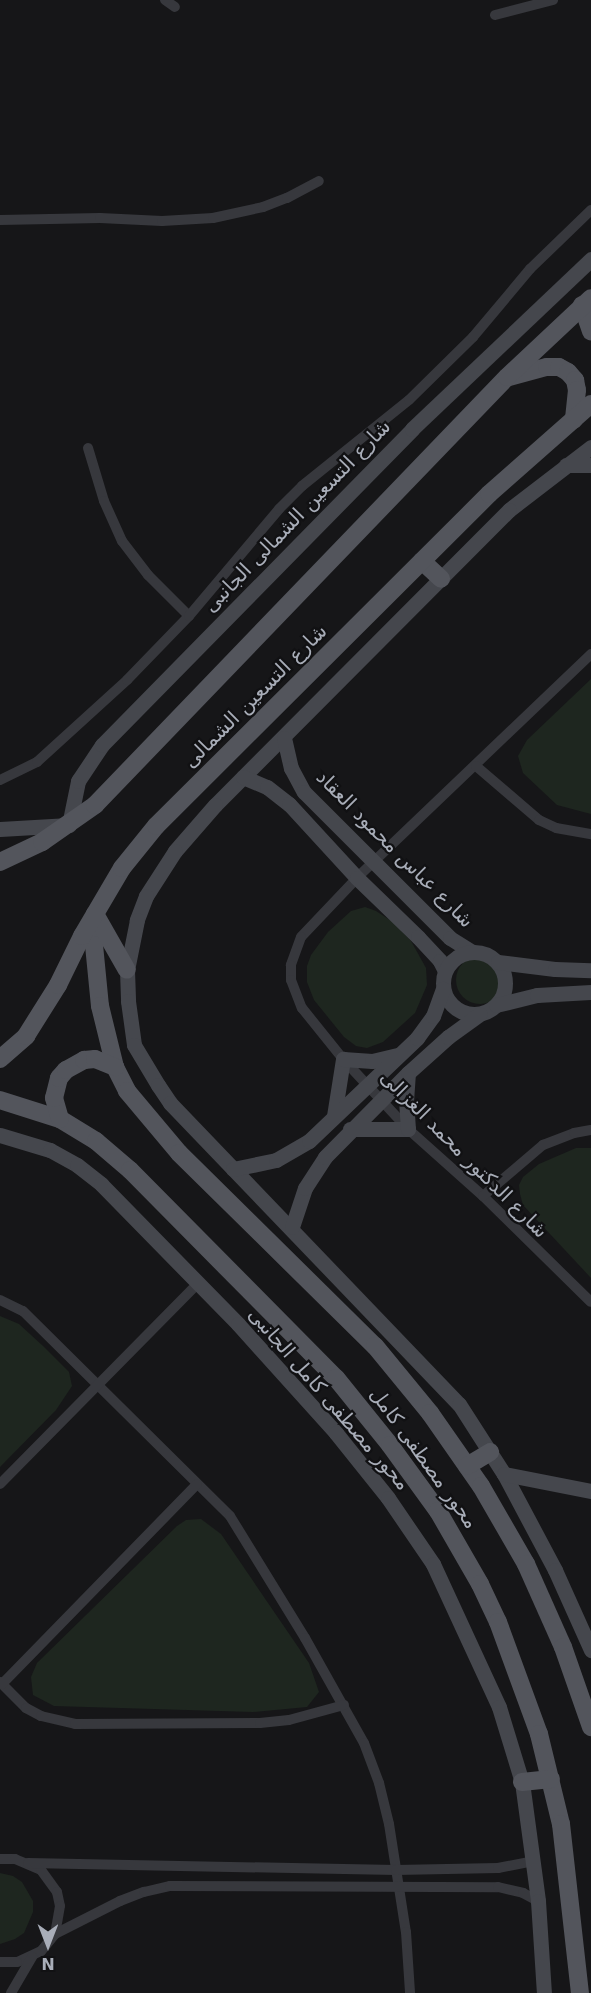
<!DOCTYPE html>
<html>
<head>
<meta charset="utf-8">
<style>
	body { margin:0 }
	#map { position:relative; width:591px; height:1993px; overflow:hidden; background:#161618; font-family:"DejaVu Sans",Cairo,sans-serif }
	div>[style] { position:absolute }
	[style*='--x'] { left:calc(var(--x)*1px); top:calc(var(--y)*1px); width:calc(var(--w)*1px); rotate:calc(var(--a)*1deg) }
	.green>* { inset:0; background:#1e261f }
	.round { border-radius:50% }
	.street>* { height:10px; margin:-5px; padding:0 5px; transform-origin:5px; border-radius:5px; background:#37383d }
	.secondary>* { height:15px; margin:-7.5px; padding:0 7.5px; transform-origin:7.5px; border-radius:7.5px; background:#45474d }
	.secondary>.ring { margin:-7.5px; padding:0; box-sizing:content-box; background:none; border:15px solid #45474d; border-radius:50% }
	.primary>* { height:18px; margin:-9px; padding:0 9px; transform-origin:9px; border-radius:9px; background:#53555c }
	span { translate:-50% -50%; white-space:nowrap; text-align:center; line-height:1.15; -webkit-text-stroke:4.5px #111113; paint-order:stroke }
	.street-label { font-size:20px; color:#a8adb8 }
	.north { position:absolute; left:18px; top:1915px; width:60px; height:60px; -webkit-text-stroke:4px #111113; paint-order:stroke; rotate:180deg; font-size:16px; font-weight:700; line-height:24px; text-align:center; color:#a8adb8 }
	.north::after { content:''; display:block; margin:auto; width:21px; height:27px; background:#a8adb8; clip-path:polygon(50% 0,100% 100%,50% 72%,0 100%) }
</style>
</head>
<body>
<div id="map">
	<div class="green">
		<i style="clip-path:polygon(591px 679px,591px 814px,557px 805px,523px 773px,518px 756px,527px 740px)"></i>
		<i style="clip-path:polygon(365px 907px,376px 911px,393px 922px,411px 941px,426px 968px,427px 985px,415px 1013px,383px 1042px,367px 1048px,356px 1046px,344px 1037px,314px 1000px,307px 982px,307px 966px,311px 955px,328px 932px,351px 911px)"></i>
		<i class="round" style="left:456px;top:956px;width:48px;height:48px"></i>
		<i style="clip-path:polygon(576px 1148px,591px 1148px,591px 1278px,523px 1205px,520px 1194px,519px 1185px,523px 1177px,539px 1164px)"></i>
		<i style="clip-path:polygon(0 1316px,19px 1324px,43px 1346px,69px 1372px,72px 1386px,56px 1410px,0 1467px)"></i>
		<i style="clip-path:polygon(201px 1519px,221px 1534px,309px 1663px,319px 1692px,307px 1707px,253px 1712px,54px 1706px,33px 1695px,31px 1677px,37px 1663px,177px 1526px,186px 1520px)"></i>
		<i style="clip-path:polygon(0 1873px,13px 1876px,22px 1882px,33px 1901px,33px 1912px,24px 1933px,15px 1939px,0 1944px)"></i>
	</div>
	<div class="street">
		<i style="--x:165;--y:0;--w:12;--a:35"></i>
		<i style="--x:495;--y:15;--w:60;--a:-14.5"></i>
		<i style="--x:0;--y:220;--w:100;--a:-1.1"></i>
		<i style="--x:100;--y:218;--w:62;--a:2.8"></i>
		<i style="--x:162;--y:221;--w:51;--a:-3.4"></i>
		<i style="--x:213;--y:218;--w:51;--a:-12.4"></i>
		<i style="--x:263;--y:207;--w:26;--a:-21"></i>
		<i style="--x:287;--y:198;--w:36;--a:-28"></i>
		<i style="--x:88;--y:448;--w:55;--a:73.2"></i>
		<i style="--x:104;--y:501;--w:44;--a:65.8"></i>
		<i style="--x:122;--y:541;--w:43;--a:52.6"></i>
		<i style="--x:148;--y:575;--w:58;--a:45"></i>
		<i style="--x:591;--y:654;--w:324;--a:136.3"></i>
		<i style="--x:357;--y:878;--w:81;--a:133.5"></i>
		<i style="--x:301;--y:937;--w:30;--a:110"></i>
		<i style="--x:291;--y:965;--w:15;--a:90"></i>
		<i style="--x:291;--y:980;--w:30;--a:69"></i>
		<i style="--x:302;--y:1008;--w:65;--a:51.2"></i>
		<i style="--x:343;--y:1059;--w:96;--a:47.1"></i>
		<i style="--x:408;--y:1129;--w:101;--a:41.8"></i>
		<i style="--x:483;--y:1196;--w:151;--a:44.5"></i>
		<i style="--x:476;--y:766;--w:83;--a:40.6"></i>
		<i style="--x:539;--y:820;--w:19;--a:25"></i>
		<i style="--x:556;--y:828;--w:36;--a:10"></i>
		<i style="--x:0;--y:780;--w:41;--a:-25.9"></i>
		<i style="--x:37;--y:762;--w:122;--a:-42.3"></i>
		<i style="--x:127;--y:680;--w:89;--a:-45.9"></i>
		<i style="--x:189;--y:616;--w:140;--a:-49.9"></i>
		<i style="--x:279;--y:509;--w:33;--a:-45"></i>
		<i style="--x:302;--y:486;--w:137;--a:-38.8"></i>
		<i style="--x:409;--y:400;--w:90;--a:-44.5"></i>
		<i style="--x:473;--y:337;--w:89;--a:-50"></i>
		<i style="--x:530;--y:269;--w:85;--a:-44"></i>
		<i style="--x:483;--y:1196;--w:79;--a:-40.4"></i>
		<i style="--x:543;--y:1145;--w:33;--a:-21"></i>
		<i style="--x:574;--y:1133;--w:17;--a:-10"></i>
		<i style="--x:0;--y:1300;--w:25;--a:26"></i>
		<i style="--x:23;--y:1311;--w:291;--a:44.7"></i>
		<i style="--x:230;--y:1516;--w:143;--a:58.4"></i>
		<i style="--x:305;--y:1638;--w:120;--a:60.7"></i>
		<i style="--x:364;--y:1743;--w:43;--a:69.4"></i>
		<i style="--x:379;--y:1783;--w:42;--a:76.3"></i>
		<i style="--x:389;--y:1824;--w:109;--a:81.1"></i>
		<i style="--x:406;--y:1932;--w:61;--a:86.2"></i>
		<i style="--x:0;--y:1484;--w:281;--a:-45.4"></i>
		<i style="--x:0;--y:1682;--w:37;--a:45"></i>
		<i style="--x:26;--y:1708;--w:17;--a:28"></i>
		<i style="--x:41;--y:1716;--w:35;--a:13"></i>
		<i style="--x:75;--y:1724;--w:185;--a:-0.3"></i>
		<i style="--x:260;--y:1723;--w:29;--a:-6"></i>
		<i style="--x:289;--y:1720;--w:57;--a:-15.3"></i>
		<i style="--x:2;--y:1684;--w:279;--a:-45.7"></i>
		<i style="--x:0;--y:1859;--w:15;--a:0"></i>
		<i style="--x:15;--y:1859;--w:28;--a:23"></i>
		<i style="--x:41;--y:1870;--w:27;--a:54"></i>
		<i style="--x:57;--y:1892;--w:14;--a:78"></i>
		<i style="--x:60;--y:1906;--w:28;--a:100"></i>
		<i style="--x:55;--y:1934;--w:22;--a:129"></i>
		<i style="--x:41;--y:1951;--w:26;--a:155"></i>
		<i style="--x:17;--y:1962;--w:17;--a:180"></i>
		<i style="--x:28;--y:1863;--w:368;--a:1.1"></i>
		<i style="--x:396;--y:1870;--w:102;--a:-1.1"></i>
		<i style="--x:498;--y:1868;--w:36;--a:-11"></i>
		<i style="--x:55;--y:1934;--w:73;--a:-26.9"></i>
		<i style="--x:120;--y:1901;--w:26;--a:-21"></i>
		<i style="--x:144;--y:1892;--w:27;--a:-13"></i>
		<i style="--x:170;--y:1886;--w:328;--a:0.2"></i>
		<i style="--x:498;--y:1887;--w:26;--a:13"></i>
		<i style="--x:523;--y:1893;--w:17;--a:28"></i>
		<i style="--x:11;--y:1993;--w:42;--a:-59.7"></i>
	</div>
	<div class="secondary">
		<i style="--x:591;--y:447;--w:103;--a:142.5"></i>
		<i style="--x:509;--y:510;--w:416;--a:134.9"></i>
		<i style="--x:215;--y:805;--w:61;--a:131"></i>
		<i style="--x:175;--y:851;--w:54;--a:122.8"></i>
		<i style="--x:146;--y:896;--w:26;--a:111"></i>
		<i style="--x:137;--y:920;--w:51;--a:101.3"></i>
		<i style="--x:127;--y:970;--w:31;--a:88"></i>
		<i style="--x:128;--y:1001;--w:44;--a:82.2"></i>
		<i style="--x:134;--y:1045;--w:47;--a:59"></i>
		<i style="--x:158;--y:1085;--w:22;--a:56"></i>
		<i style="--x:170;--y:1103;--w:417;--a:46.2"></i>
		<i style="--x:459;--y:1404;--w:83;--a:57.3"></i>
		<i style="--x:504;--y:1474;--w:109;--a:62"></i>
		<i style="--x:555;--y:1570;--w:88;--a:65.8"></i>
		<i style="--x:566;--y:465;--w:25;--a:0"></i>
		<i style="--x:284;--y:738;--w:31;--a:77"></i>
		<i style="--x:291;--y:768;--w:27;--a:62"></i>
		<i style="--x:304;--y:792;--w:206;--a:45"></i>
		<i style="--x:450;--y:938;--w:26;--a:32"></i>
		<i style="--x:243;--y:777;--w:26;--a:23"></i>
		<i style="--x:267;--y:787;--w:28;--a:38"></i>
		<i style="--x:289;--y:804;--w:100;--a:47.4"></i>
		<i style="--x:357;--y:878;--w:85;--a:44"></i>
		<i style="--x:418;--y:937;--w:33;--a:47"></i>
		<i style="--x:440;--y:961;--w:11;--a:63"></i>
		<i style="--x:0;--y:829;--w:69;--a:-3.3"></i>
		<i style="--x:69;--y:825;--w:45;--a:-78.4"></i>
		<i style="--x:78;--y:781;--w:43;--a:-56.3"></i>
		<i style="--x:102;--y:745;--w:443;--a:-45.5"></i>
		<i style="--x:412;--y:429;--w:247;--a:-43.5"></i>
		<i class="ring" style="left:443px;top:952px;width:47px;height:47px"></i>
		<i style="--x:498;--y:962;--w:57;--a:7"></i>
		<i style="--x:555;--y:969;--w:36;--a:2"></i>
		<i style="--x:496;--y:1005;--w:42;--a:-13.7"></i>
		<i style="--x:537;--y:995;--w:54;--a:-3.2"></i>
		<i style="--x:334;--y:1116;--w:58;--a:-81"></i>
		<i style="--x:343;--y:1059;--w:29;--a:4"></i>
		<i style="--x:372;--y:1061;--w:27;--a:-13"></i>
		<i style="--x:350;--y:1129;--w:58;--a:0"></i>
		<i style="--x:408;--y:1129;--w:28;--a:-94"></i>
		<i style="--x:406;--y:1101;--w:28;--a:-86"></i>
		<i style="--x:0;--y:1135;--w:52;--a:16.7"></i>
		<i style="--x:50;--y:1150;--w:31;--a:29"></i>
		<i style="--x:77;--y:1165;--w:31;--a:38"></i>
		<i style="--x:101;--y:1184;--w:196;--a:45.6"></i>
		<i style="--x:238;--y:1324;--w:147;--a:48"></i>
		<i style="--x:336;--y:1433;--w:83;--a:51.3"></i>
		<i style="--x:388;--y:1498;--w:80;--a:55.7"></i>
		<i style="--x:433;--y:1564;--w:157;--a:65.2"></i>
		<i style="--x:499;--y:1707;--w:78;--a:73"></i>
		<i style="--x:522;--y:1782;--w:120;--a:82.3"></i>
		<i style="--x:538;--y:1901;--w:92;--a:86.3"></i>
		<i style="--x:233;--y:1169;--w:44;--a:-11.8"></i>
		<i style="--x:276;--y:1160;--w:38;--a:-30"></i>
		<i style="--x:309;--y:1141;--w:149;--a:-43.6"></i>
		<i style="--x:417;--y:1038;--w:27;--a:-54"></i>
		<i style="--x:433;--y:1016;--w:29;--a:-70"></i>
		<i style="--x:292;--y:1227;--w:41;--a:-71.6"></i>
		<i style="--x:305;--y:1188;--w:37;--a:-57"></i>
		<i style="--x:325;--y:1157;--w:118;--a:-45.3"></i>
		<i style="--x:408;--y:1073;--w:54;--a:-42"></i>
		<i style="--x:448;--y:1037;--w:39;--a:-36"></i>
		<i style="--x:504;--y:1474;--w:89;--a:11.1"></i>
	</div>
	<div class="primary">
		<i style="--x:582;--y:305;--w:28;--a:71"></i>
		<i style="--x:509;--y:377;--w:39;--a:-15"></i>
		<i style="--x:547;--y:367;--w:12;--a:0"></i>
		<i style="--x:559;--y:367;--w:10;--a:29"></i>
		<i style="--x:568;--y:372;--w:11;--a:49"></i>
		<i style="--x:575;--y:380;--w:10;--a:79"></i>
		<i style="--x:577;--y:390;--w:30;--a:96"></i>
		<i style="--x:422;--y:561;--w:26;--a:43"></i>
		<i style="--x:0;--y:862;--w:47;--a:-25.5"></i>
		<i style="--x:42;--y:842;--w:65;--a:-34.9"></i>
		<i style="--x:95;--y:805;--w:594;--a:-46.09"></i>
		<i style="--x:507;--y:377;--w:115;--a:-43.2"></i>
		<i style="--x:95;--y:914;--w:31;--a:92"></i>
		<i style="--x:94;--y:945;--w:61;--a:84.4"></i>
		<i style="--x:100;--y:1006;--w:63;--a:76.2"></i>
		<i style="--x:115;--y:1067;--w:27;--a:63"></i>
		<i style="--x:127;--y:1091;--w:81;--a:50"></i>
		<i style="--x:179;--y:1153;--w:275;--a:44.6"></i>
		<i style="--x:375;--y:1346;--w:87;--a:50.6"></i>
		<i style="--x:430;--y:1413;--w:89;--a:55.1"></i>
		<i style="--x:481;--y:1486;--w:90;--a:60"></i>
		<i style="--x:526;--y:1564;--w:91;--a:66"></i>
		<i style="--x:563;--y:1647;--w:85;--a:70.7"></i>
		<i style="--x:95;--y:914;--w:64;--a:60.3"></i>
		<i style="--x:0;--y:1059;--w:35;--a:-41"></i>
		<i style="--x:26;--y:1036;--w:60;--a:-57.9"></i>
		<i style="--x:58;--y:985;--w:55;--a:-63.9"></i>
		<i style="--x:82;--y:936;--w:79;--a:-59.5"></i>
		<i style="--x:122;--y:868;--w:54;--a:-51"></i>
		<i style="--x:156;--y:826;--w:470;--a:-44.9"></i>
		<i style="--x:489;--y:494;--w:136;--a:-41.4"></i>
		<i style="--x:0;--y:1100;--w:63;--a:17.6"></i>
		<i style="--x:60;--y:1119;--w:42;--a:31.4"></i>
		<i style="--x:96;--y:1141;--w:45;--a:40.5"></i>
		<i style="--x:130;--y:1170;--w:293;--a:45.3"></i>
		<i style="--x:336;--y:1378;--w:86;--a:51.1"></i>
		<i style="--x:390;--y:1445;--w:82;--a:54"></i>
		<i style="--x:438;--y:1511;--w:84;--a:60.1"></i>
		<i style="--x:480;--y:1584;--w:42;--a:64.7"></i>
		<i style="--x:498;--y:1622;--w:119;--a:69.9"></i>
		<i style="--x:539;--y:1734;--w:93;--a:76.3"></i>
		<i style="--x:561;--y:1824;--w:170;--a:83.6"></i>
		<i style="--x:60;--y:1119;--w:22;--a:-106"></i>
		<i style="--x:54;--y:1098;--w:21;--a:-76"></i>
		<i style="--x:59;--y:1078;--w:11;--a:-49"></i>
		<i style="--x:66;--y:1070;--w:21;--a:-29"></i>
		<i style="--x:84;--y:1060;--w:11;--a:-5"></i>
		<i style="--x:95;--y:1059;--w:22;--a:22"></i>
		<i style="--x:467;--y:1466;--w:27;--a:-31"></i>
		<i style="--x:522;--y:1782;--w:29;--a:-6"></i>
	</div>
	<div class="street-label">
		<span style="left:297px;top:516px;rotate:-46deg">شارع التسعين الشمالى الجانبى</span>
		<span style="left:255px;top:696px;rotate:-45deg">شارع التسعين الشمالى</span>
		<span style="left:395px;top:849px;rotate:45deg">شارع عباس محمود العقاد</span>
		<span style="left:464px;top:1154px;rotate:45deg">شارع الدكتور محمد الغزالى</span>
		<span style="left:329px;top:1399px;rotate:49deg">محور مصطفى كامل الجانبى</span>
		<span style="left:424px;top:1458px;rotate:54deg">محور مصطفى كامل</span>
	</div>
	<div class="north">N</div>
</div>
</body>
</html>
